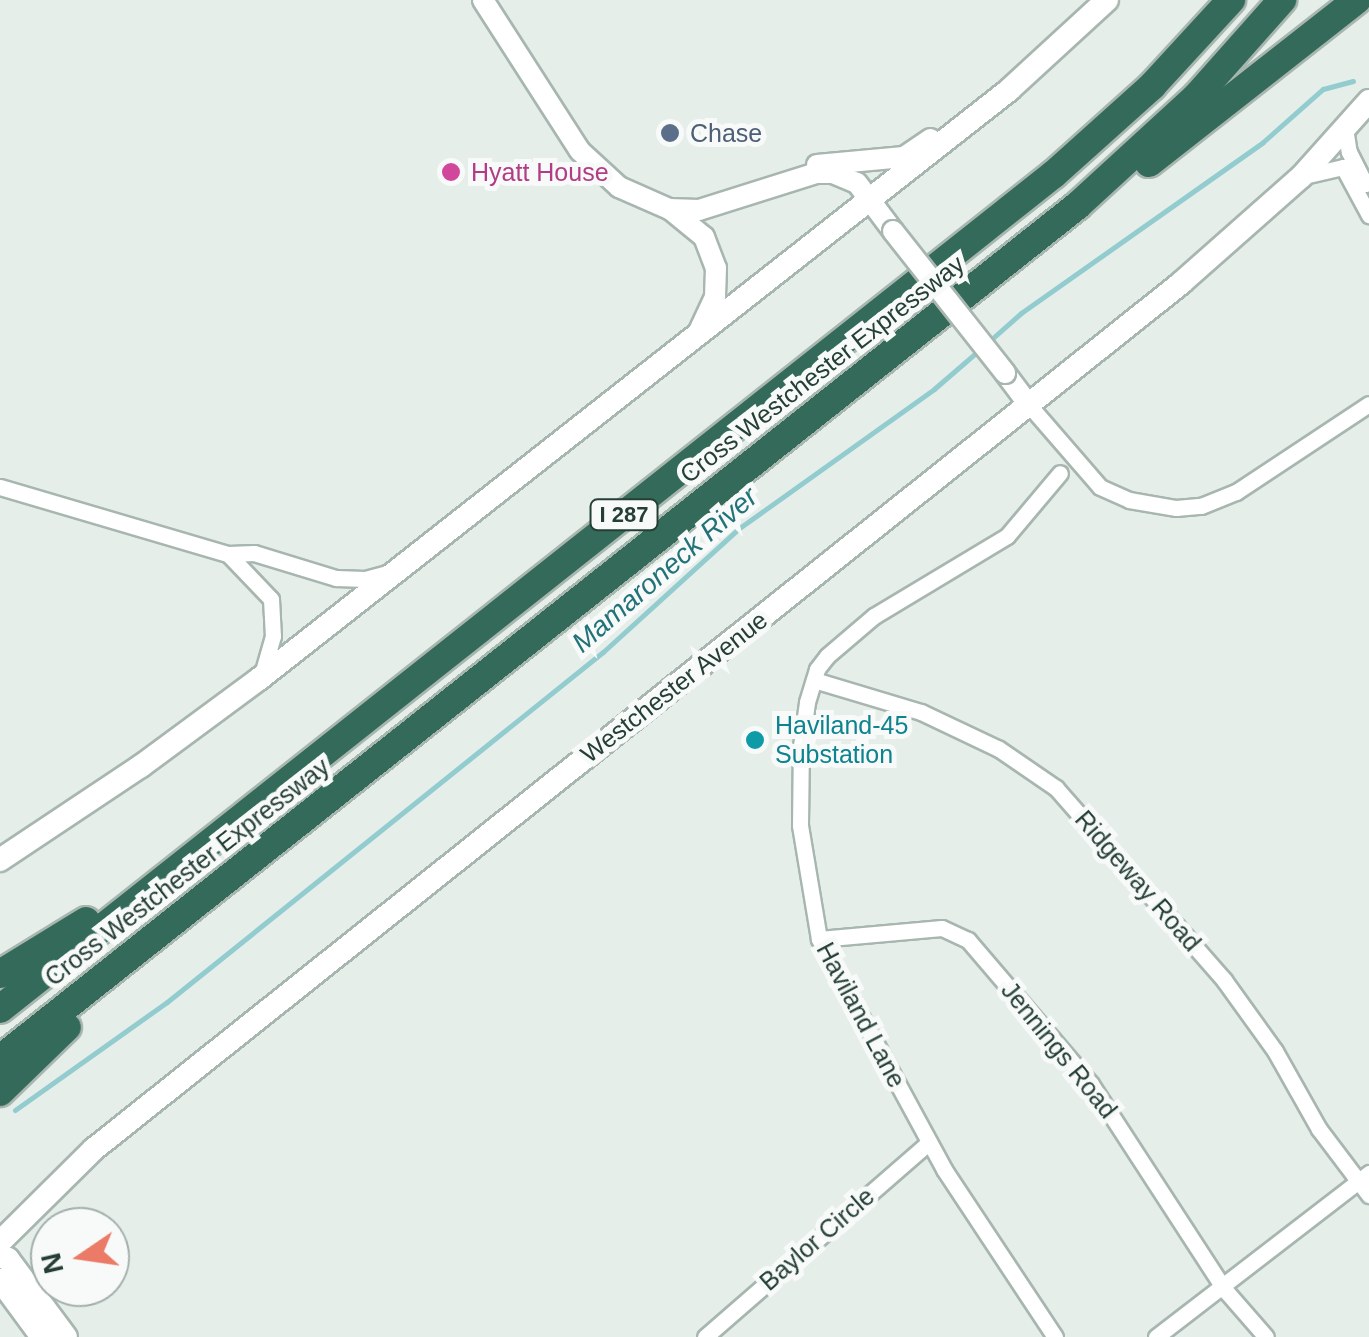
<!DOCTYPE html>
<html>
<head>
<meta charset="utf-8">
<style>
	body { margin:0 }
	#map { position:relative; width:1369px; height:1337px; overflow:hidden; background:#e6eeea; font-family:Helvetica,sans-serif }
	div>[style] { position:absolute }
	[style*='--x'] { left:calc(var(--x)*1px); top:calc(var(--y)*1px); width:calc(var(--w)*1px); rotate:calc(var(--a)*1deg) }
	.stream>* { height:5px; margin:-2.5px; padding:0 2.5px; transform-origin:2.5px; border-radius:2.5px; background:#92cccf }
	.roads { filter:drop-shadow(2px 0 #a8b6b0) drop-shadow(-2px 0 #a8b6b0) drop-shadow(0 2px #a8b6b0) drop-shadow(0 -2px #a8b6b0) }
	.minor>* { height:15px; margin:-7.5px; padding:0 7.5px; transform-origin:7.5px; border-radius:7.5px; background:#fff }
	.tertiary>* { height:20px; margin:-10px; padding:0 10px; transform-origin:10px; border-radius:10px; background:#fff }
	.secondary>* { height:22px; margin:-11px; padding:0 11px; transform-origin:11px; border-radius:11px; background:#fff }
	.motorway>* { height:28px; margin:-14px; padding:0 14px; transform-origin:14px; border-radius:14px; background:#336a59 }
	.bridges { filter:drop-shadow(2px 0 #a8b6b0) drop-shadow(-2px 0 #a8b6b0) drop-shadow(0 2px #a8b6b0) drop-shadow(0 -2px #a8b6b0) }
	.tertiary-bridge>* { height:20px; margin:-10px; padding:0 10px; transform-origin:10px; border-radius:10px; background:#fff }
	.dots>* { width:28px; height:28px; translate:-50% -50%; box-sizing:border-box; border:5px solid #f7faf8; border-radius:50% }
	span { translate:-50% -50%; white-space:nowrap; text-align:center; line-height:1.15; -webkit-text-stroke:10px #f7faf8; paint-order:stroke }
	.shield-label span { padding:2px 8px; background:#f7faf8; border:2px solid; border-radius:8px; -webkit-text-stroke-width:0 }
	.shield-label { font-size:22px; color:#253f36; font-weight:700 }
	.service-label { font-size:25px; color:#4e5e75 }
	.left { translate:0 -50%; text-align:left }
	.hotel-label { font-size:25px; color:#b23c85 }
	.street-label { font-size:25px; color:#253f36 }
	.culture-label { font-size:25px; color:#0d838f }
	.water-label { font-size:28px; color:#227379; font-style:italic }
	.north { position:absolute; left:30px; top:1207px; width:100px; height:100px; box-sizing:border-box; background:#f7faf8; border:2px solid #a3afaa; border-radius:50%; rotate:257deg; font-size:28px; font-weight:700; line-height:40px; text-align:center; color:#253f36 }
	.north::after { content:''; display:block; margin:auto; width:35px; height:45px; background:#eb7a67; clip-path:polygon(50% 0,100% 100%,50% 72%,0 100%) }
</style>
</head>
<body>
<div id="map">
	<div class="stream">
		<i style="--x:986;--y:344;--w:47;--a:-41.5"></i>
		<i style="--x:1021;--y:313;--w:296;--a:-35.2"></i>
		<i style="--x:1263;--y:142;--w:80;--a:-41.5"></i>
		<i style="--x:1323;--y:89;--w:31;--a:-15"></i>
		<i style="--x:15;--y:1110;--w:186;--a:-35.4"></i>
		<i style="--x:167;--y:1002;--w:559;--a:-38.76"></i>
		<i style="--x:603;--y:652;--w:183;--a:-42.3"></i>
		<i style="--x:738;--y:529;--w:241;--a:-35.5"></i>
		<i style="--x:934;--y:389;--w:58;--a:-40.8"></i>
	</div>
	<div class="roads">
		<div class="minor">
			<i style="--x:1345;--y:128;--w:24;--a:81"></i>
			<i style="--x:1349;--y:152;--w:36;--a:63"></i>
			<i style="--x:1304;--y:176;--w:40;--a:-13"></i>
			<i style="--x:1343;--y:167;--w:55;--a:61.6"></i>
			<i style="--x:1029;--y:405;--w:108;--a:49.1"></i>
			<i style="--x:1100;--y:487;--w:32;--a:24"></i>
			<i style="--x:1129;--y:500;--w:48;--a:9.7"></i>
			<i style="--x:1176;--y:508;--w:25;--a:-5"></i>
			<i style="--x:1201;--y:506;--w:38;--a:-22"></i>
			<i style="--x:1236;--y:492;--w:159;--a:-33.5"></i>
			<i style="--x:0;--y:487;--w:238;--a:16.4"></i>
			<i style="--x:228;--y:554;--w:26;--a:-2"></i>
			<i style="--x:254;--y:553;--w:86;--a:17"></i>
			<i style="--x:336;--y:578;--w:29;--a:2"></i>
			<i style="--x:365;--y:579;--w:23;--a:-15"></i>
			<i style="--x:228;--y:554;--w:62;--a:46.3"></i>
			<i style="--x:271;--y:599;--w:37;--a:87"></i>
			<i style="--x:273;--y:636;--w:40;--a:106"></i>
			<i style="--x:814;--y:680;--w:112;--a:16.7"></i>
			<i style="--x:921;--y:712;--w:86;--a:25.4"></i>
			<i style="--x:999;--y:749;--w:69;--a:34.4"></i>
			<i style="--x:1056;--y:788;--w:255;--a:48.8"></i>
			<i style="--x:1224;--y:980;--w:87;--a:54.3"></i>
			<i style="--x:1275;--y:1051;--w:90;--a:60.6"></i>
			<i style="--x:1319;--y:1129;--w:83;--a:52.9"></i>
			<i style="--x:819;--y:939;--w:123;--a:-5.1"></i>
			<i style="--x:942;--y:928;--w:29;--a:25"></i>
			<i style="--x:968;--y:940;--w:189;--a:49.5"></i>
			<i style="--x:1091;--y:1084;--w:246;--a:57"></i>
			<i style="--x:1225;--y:1290;--w:62;--a:48.9"></i>
			<i style="--x:705;--y:1337;--w:297;--a:-41"></i>
			<i style="--x:1055;--y:1337;--w:201;--a:-123.5"></i>
			<i style="--x:944;--y:1169;--w:262;--a:-118.5"></i>
			<i style="--x:819;--y:939;--w:116;--a:-99.5"></i>
			<i style="--x:800;--y:825;--w:79;--a:-89.3"></i>
			<i style="--x:801;--y:746;--w:44;--a:-82.2"></i>
			<i style="--x:807;--y:702;--w:34;--a:-73"></i>
			<i style="--x:817;--y:669;--w:16;--a:-52"></i>
			<i style="--x:827;--y:656;--w:62;--a:-40.4"></i>
			<i style="--x:874;--y:616;--w:155;--a:-31"></i>
			<i style="--x:1007;--y:536;--w:82;--a:-49.9"></i>
			<i style="--x:1156;--y:1337;--w:269;--a:-37.6"></i>
		</div>
		<div class="tertiary">
			<i style="--x:483;--y:0;--w:179;--a:57.3"></i>
			<i style="--x:580;--y:151;--w:53;--a:42.7"></i>
			<i style="--x:619;--y:187;--w:55;--a:23.7"></i>
			<i style="--x:669;--y:209;--w:30;--a:2"></i>
			<i style="--x:699;--y:210;--w:123;--a:-17.5"></i>
			<i style="--x:816;--y:173;--w:17;--a:0"></i>
			<i style="--x:833;--y:173;--w:26;--a:23"></i>
			<i style="--x:857;--y:183;--w:60;--a:53.1"></i>
			<i style="--x:817;--y:165;--w:87;--a:-5.3"></i>
			<i style="--x:904;--y:157;--w:32;--a:-34"></i>
			<i style="--x:671;--y:210;--w:43;--a:39.3"></i>
			<i style="--x:704;--y:237;--w:33;--a:69"></i>
			<i style="--x:716;--y:268;--w:29;--a:92"></i>
			<i style="--x:715;--y:297;--w:40;--a:115"></i>
			<i style="--x:1005;--y:373;--w:40;--a:53"></i>
		</div>
		<div class="secondary">
			<i style="--x:0;--y:860;--w:169;--a:-33.7"></i>
			<i style="--x:141;--y:766;--w:147;--a:-36.4"></i>
			<i style="--x:259;--y:679;--w:954;--a:-38.14"></i>
			<i style="--x:1009;--y:90;--w:133;--a:-42.6"></i>
			<i style="--x:0;--y:1242;--w:132;--a:-44.7"></i>
			<i style="--x:94;--y:1149;--w:1390;--a:-38.54"></i>
			<i style="--x:1181;--y:283;--w:160;--a:-41.5"></i>
			<i style="--x:1301;--y:177;--w:102;--a:-48.2"></i>
			<i style="--x:0;--y:1256;--w:9;--a:21"></i>
			<i style="--x:8;--y:1259;--w:97;--a:53.4"></i>
			<i style="--x:0;--y:1280;--w:71;--a:53.6"></i>
		</div>
		<div class="motorway">
			<i style="--x:1149;--y:163;--w:264;--a:-38.1"></i>
			<i style="--x:0;--y:974;--w:101;--a:-31.6"></i>
			<i style="--x:0;--y:1009;--w:1345;--a:-38.39"></i>
			<i style="--x:1054;--y:174;--w:132;--a:-41.9"></i>
			<i style="--x:1152;--y:86;--w:117;--a:-47.4"></i>
			<i style="--x:0;--y:1059;--w:1374;--a:-38.38"></i>
			<i style="--x:1077;--y:206;--w:161;--a:-42.5"></i>
			<i style="--x:1196;--y:97;--w:130;--a:-48.4"></i>
			<i style="--x:0;--y:1092;--w:93;--a:-44.1"></i>
		</div>
	</div>
	<div class="bridges">
		<div class="tertiary-bridge">
			<i style="--x:893;--y:231;--w:181;--a:51.7"></i>
		</div>
	</div>
	<div class="dots">
		<i style="left:670px;top:133px;background:#5c6f8a"></i>
		<i style="left:451px;top:172px;background:#d1479c"></i>
		<i style="left:755px;top:740px;background:#0f9aa8"></i>
	</div>
	<div class="shield-label">
		<span style="left:624px;top:515px">I 287</span>
	</div>
	<div class="service-label">
		<span class="left" style="left:690px;top:133px">Chase</span>
	</div>
	<div class="hotel-label">
		<span class="left" style="left:471px;top:172px">Hyatt House</span>
	</div>
	<div class="street-label">
		<span style="left:822px;top:369px;rotate:-38deg">Cross Westchester Expressway</span>
		<span style="left:674px;top:687px;rotate:-38deg">Westchester Avenue</span>
		<span style="left:187px;top:872px;rotate:-38deg">Cross Westchester Expressway</span>
		<span style="left:1138px;top:881px;rotate:49deg">Ridgeway Road</span>
		<span style="left:861px;top:1015px;rotate:62deg">Haviland Lane</span>
		<span style="left:1059px;top:1050px;rotate:51deg">Jennings Road</span>
		<span style="left:817px;top:1239px;rotate:-41deg">Baylor Circle</span>
	</div>
	<div class="culture-label">
		<span class="left" style="left:775px;top:740px">Haviland-45<br>Substation</span>
	</div>
	<div class="water-label">
		<span style="left:665px;top:570px;rotate:-41deg">Mamaroneck River</span>
	</div>
	<div class="north">N</div>
</div>
</body>
</html>
